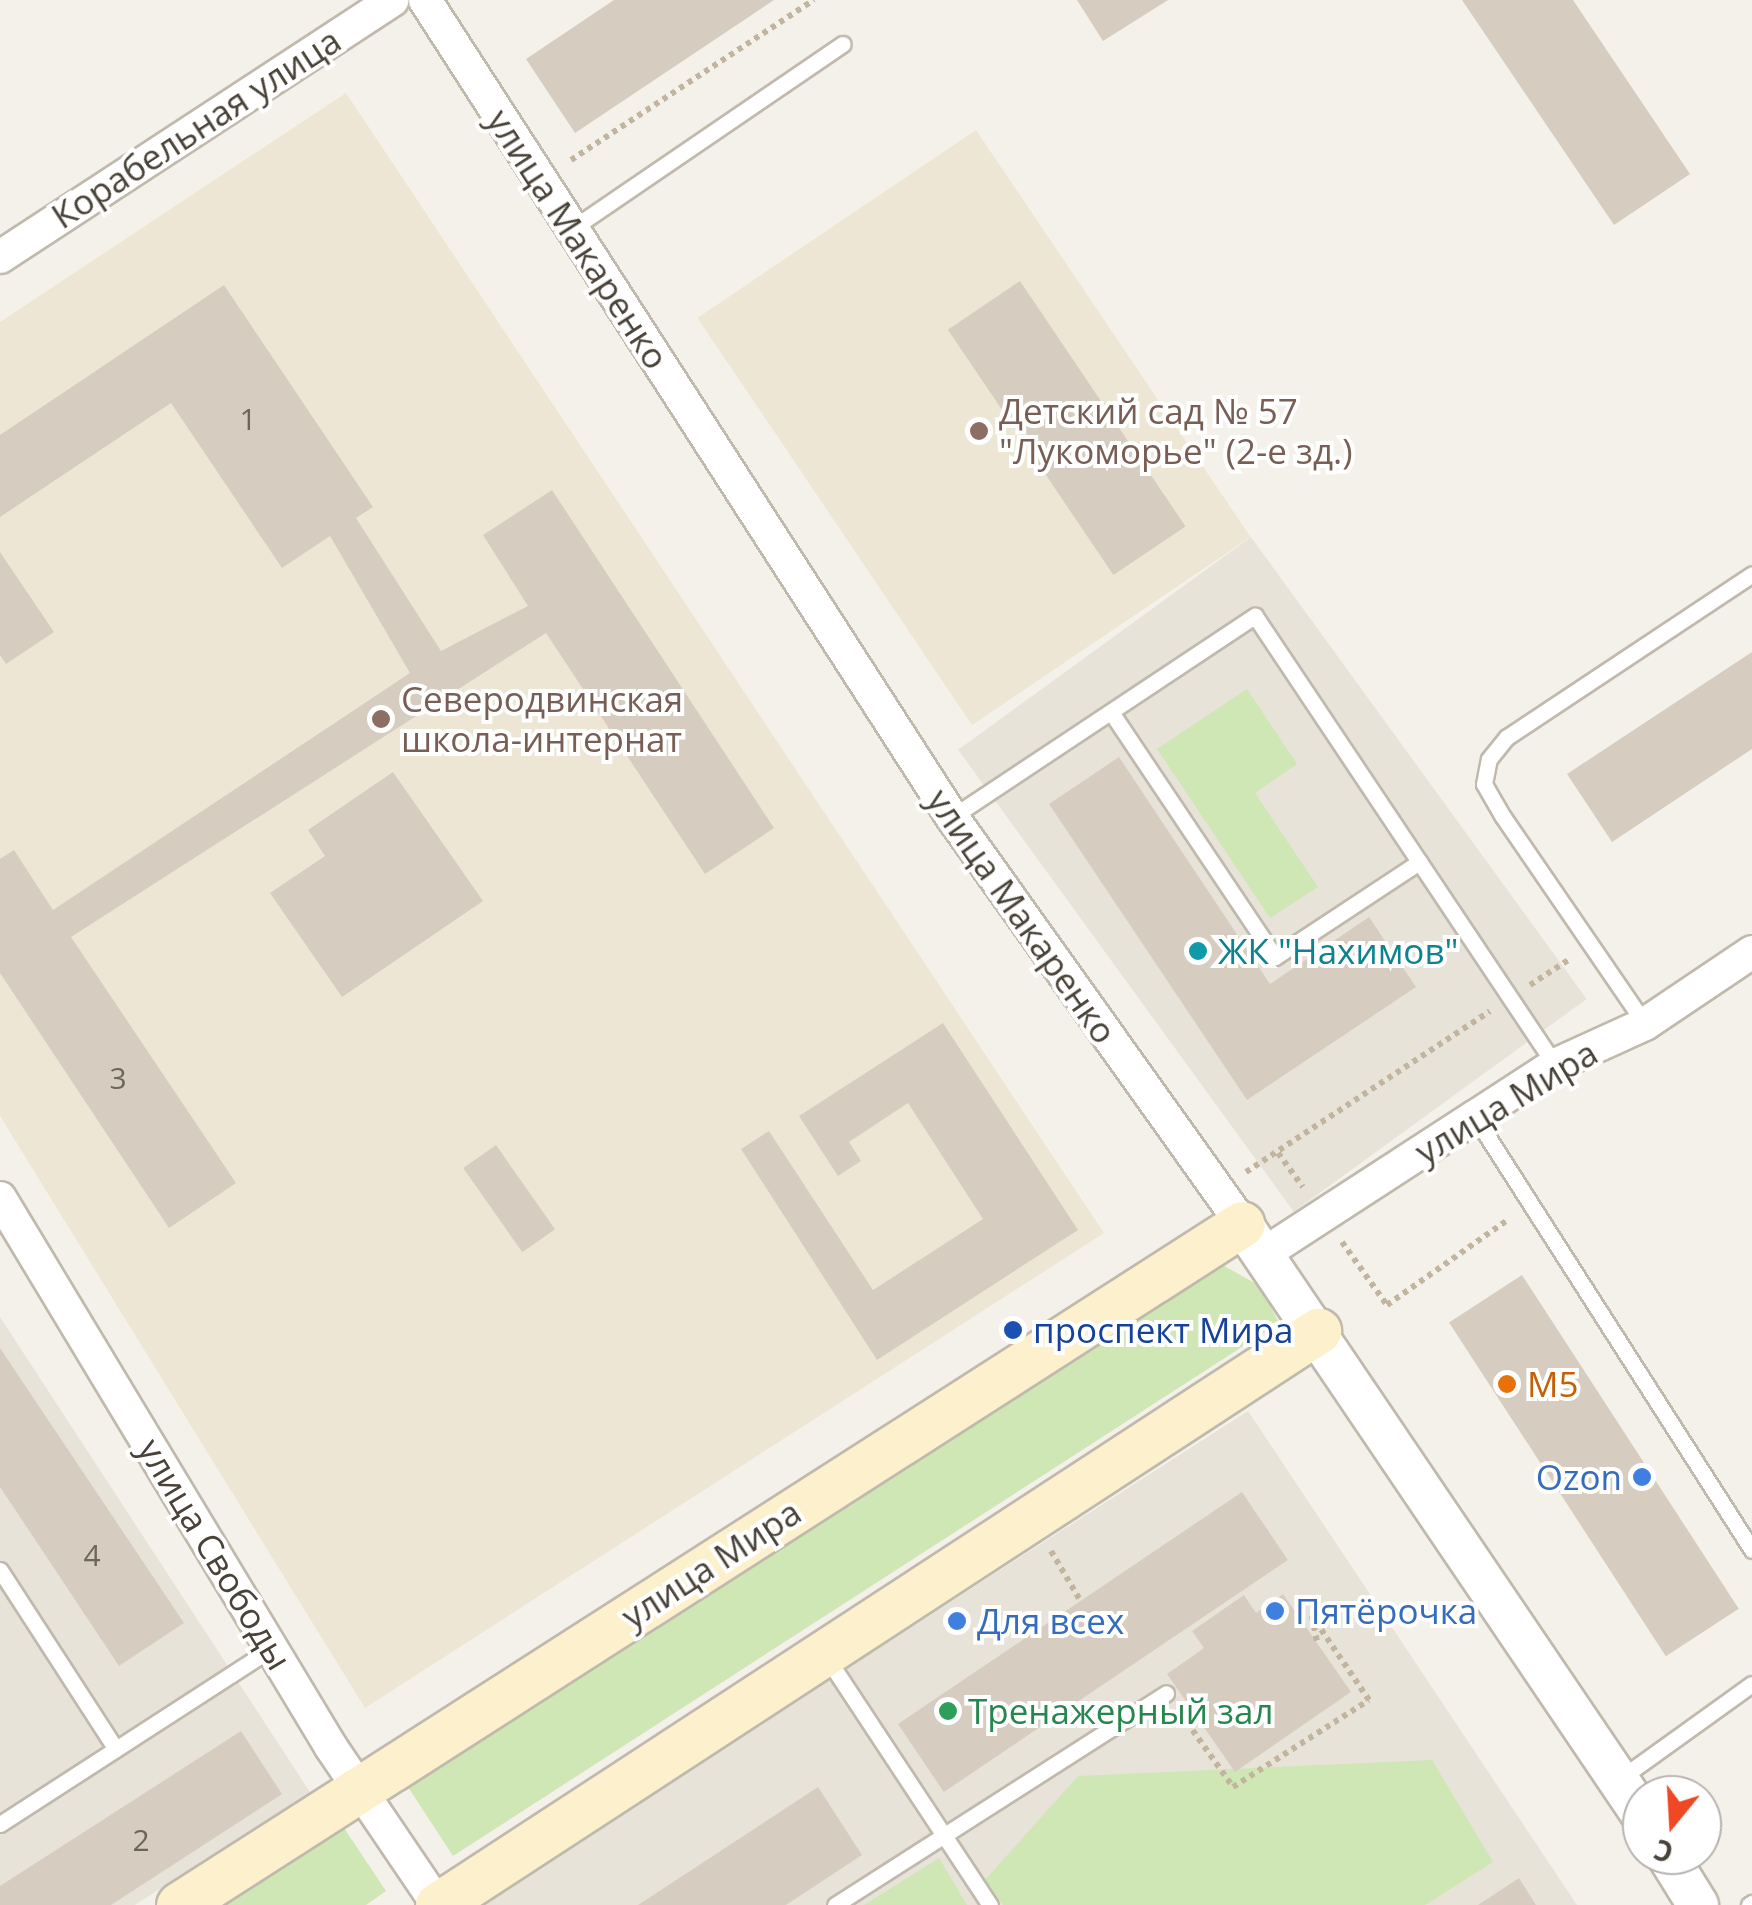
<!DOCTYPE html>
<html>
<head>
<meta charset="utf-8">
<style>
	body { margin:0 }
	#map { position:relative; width:1752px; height:1905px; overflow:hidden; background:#f4f1ea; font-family:"Open Sans",sans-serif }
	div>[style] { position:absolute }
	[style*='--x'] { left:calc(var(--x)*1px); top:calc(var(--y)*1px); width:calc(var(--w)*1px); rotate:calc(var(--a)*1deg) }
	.residential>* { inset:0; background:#e8e3d9; transform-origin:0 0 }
	.education>* { inset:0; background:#ede6d5; transform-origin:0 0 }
	.green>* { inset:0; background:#cfe6b5 }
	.building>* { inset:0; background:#d6cdc0; transform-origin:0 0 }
	.path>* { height:6px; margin-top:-3px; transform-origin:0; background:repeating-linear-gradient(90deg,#c1b59f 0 5px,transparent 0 10px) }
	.roads { filter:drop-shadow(2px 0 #c0b9ad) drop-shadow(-2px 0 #c0b9ad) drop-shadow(0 2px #c0b9ad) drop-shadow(0 -2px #c0b9ad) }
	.service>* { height:15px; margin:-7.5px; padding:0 7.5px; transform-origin:7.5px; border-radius:7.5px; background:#fff }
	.minor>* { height:32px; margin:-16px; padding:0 16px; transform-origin:16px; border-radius:16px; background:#fff }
	.tertiary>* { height:40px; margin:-20px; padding:0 20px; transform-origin:20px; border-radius:20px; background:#fff }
	.secondary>* { height:45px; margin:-22.5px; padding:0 22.5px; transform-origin:22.5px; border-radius:22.5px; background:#fcf1cc }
	.dots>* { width:28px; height:28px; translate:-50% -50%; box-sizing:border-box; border:5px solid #fff; border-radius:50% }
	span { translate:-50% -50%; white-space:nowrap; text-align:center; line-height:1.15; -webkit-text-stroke:8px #fff; paint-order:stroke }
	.number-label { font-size:30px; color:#6c655a }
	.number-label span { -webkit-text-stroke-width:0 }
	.street-label { font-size:35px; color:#484238 }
	.education-label { font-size:35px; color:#785e54 }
	.left { translate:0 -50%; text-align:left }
	.culture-label { font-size:35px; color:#0d838f }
	.transit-label { font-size:35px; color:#164399 }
	.food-label { font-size:35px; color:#c56008 }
	.shop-label { font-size:35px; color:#366cbe }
	.right { translate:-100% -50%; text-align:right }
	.leisure-label { font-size:35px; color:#27864d }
	.north { position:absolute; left:1622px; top:1775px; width:100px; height:100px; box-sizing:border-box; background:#fff; border:2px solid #b6b3af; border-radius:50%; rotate:198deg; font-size:28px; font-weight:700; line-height:40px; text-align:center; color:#484238 }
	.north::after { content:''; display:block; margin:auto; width:35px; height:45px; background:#f04725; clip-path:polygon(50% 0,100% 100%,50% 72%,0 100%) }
</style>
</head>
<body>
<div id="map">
	<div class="residential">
		<i style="left:1251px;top:537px;width:571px;height:362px;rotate:54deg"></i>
		<i style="clip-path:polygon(0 1317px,310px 1792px,135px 1905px,0 1905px)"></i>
		<i style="clip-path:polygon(1248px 1411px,1577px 1905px,478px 1905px)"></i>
	</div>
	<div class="education">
		<i style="clip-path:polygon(346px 93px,1104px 1233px,365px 1708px,0 1116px,0 322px)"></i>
		<i style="left:976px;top:130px;width:491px;height:336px;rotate:56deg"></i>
	</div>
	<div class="green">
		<i style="clip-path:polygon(1247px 689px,1297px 764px,1255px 793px,1318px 887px,1270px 918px,1157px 749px)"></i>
		<i style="clip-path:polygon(1219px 1263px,1260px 1286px,1279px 1323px,453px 1856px,408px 1787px)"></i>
		<i style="clip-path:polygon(1432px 1760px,1493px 1862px,1425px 1905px,1003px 1905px,985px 1880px,1078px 1776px)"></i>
		<i style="clip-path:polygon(330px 1807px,386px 1891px,366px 1905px,185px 1905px)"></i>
		<i style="clip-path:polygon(939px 1858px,967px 1905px,864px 1905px)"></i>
	</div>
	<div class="building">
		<i style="clip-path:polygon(614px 0,774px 0,575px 133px,526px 59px)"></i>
		<i style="clip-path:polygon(1077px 0,1168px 0,1103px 41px)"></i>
		<i style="clip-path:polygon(1462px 0,1573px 0,1690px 174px,1614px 225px)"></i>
		<i style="left:1020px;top:281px;width:296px;height:87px;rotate:56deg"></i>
		<i style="clip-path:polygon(224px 285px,373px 507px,356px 518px,441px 651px,528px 606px,483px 535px,552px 490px,774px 828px,705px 874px,546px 633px,71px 937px,236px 1183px,169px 1228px,0 973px,0 859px,14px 850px,53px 910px,410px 673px,330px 536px,282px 568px,171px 403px,0 517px,0 435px)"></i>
		<i style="clip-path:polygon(0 552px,54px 632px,6px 664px,0 655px)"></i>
		<i style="clip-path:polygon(1752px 652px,1752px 749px,1612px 842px,1567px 774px)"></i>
		<i style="clip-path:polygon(1119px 757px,1270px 984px,1369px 917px,1416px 987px,1247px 1100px,1049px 804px)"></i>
		<i style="clip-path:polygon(393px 772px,483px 901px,342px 997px,270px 893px,325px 856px,308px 830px)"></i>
		<i style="clip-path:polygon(943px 1023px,1078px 1230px,877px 1360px,741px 1149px,769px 1131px,873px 1290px,983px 1219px,908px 1103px,849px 1142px,861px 1161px,838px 1176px,799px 1116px)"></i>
		<i style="left:496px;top:1145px;width:103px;height:40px;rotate:55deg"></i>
		<i style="left:1522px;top:1275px;width:398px;height:87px;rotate:57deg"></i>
		<i style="clip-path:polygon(0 1348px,184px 1623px,119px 1666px,0 1487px)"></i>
		<i style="left:1242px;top:1492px;width:82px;height:415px;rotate:56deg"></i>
		<i style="clip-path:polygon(1283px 1594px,1351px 1692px,1235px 1772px,1167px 1674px,1204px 1648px,1192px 1631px,1244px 1595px,1256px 1613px)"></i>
		<i style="clip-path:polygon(241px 1731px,282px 1794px,111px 1905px,0 1905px,0 1886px)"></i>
		<i style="clip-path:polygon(818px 1787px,862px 1855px,786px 1905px,638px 1905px)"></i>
		<i style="clip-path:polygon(1519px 1878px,1536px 1905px,1478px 1905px)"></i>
	</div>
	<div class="path">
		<i style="--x:571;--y:160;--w:291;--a:-33.4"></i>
		<i style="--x:1530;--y:985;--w:48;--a:-33"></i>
		<i style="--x:1278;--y:1153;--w:42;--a:53.7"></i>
		<i style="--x:1246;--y:1172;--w:292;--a:-33.4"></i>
		<i style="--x:1342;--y:1242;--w:77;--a:54.5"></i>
		<i style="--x:1387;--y:1305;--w:149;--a:-35.2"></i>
		<i style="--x:1051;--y:1551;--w:57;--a:59.4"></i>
		<i style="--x:1181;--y:1714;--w:90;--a:54.5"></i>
		<i style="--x:1233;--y:1787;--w:161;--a:-32.6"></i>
		<i style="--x:1369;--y:1700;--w:102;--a:-124.2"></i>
		<i style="--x:1312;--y:1616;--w:26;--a:79"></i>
	</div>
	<div class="roads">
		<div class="service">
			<i style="--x:570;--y:230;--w:330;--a:-34.3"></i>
			<i style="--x:1111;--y:712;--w:295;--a:56.2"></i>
			<i style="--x:1275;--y:957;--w:173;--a:-33.4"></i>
			<i style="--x:952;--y:817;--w:364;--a:-33.6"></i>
			<i style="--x:1255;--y:616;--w:540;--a:56.25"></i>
			<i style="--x:1645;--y:1024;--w:251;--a:-124.4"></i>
			<i style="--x:1503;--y:817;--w:38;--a:-120"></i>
			<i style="--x:1484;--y:784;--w:25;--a:-79"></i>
			<i style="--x:1489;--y:759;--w:28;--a:-51"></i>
			<i style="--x:1507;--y:737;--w:294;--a:-33.6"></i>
			<i style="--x:1475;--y:1117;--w:514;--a:57.39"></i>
			<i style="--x:0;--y:1570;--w:213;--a:57.1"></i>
			<i style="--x:827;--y:1658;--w:296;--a:56.6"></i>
			<i style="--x:1621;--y:1778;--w:161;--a:-35.7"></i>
			<i style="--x:0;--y:1824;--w:324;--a:-32.9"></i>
			<i style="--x:835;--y:1905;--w:393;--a:-32.6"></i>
			<i style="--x:1749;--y:1905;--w:4;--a:-34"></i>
		</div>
		<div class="minor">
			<i style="--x:425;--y:0;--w:972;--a:57.18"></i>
			<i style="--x:952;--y:817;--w:500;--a:54.5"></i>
			<i style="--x:0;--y:257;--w:469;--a:-33.2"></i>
			<i style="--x:0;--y:1198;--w:641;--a:58.91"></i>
			<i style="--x:331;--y:1747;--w:191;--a:55.9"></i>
			<i style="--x:1262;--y:1255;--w:349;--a:-33"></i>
			<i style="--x:1555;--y:1065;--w:99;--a:-24.5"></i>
			<i style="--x:1645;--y:1024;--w:129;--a:-33.9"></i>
		</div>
		<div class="tertiary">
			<i style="--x:1242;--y:1224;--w:714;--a:55.91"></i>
			<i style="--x:1667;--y:1855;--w:59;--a:58.2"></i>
		</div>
		<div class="secondary">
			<i style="--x:179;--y:1905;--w:1262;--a:-32.65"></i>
			<i style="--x:438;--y:1905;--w:1051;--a:-33.12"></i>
		</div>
	</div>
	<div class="dots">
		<i style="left:979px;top:431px;background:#8d6e63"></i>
		<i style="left:381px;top:719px;background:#8d6e63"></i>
		<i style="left:1198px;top:951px;background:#0f9aa8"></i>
		<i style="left:1013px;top:1330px;background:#1a4fb4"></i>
		<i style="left:1507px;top:1384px;background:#e8710a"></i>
		<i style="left:1642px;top:1477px;background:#3f7fe0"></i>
		<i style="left:1275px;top:1611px;background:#3f7fe0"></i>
		<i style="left:957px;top:1621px;background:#3f7fe0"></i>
		<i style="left:948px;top:1711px;background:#2e9e5b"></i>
	</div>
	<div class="number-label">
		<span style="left:248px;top:419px">1</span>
		<span style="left:118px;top:1078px">3</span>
		<span style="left:92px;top:1555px">4</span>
		<span style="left:141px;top:1840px">2</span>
	</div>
	<div class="street-label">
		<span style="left:196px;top:128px;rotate:-33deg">Корабельная улица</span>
		<span style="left:578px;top:239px;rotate:57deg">улица Макаренко</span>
		<span style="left:1022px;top:916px;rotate:55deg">улица Макаренко</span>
		<span style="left:1506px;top:1102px;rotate:-31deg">улица Мира</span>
		<span style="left:215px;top:1554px;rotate:59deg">улица Свободы</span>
		<span style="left:711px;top:1564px;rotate:-33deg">улица Мира</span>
	</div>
	<div class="education-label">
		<span class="left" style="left:999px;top:431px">Детский сад № 57<br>"Лукоморье" (2-е зд.)</span>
		<span class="left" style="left:401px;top:719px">Северодвинская<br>школа-интернат</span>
	</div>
	<div class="culture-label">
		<span class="left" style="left:1218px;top:951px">ЖК "Нахимов"</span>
	</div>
	<div class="transit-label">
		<span class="left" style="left:1033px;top:1330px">проспект Мира</span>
	</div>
	<div class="food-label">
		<span class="left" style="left:1527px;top:1384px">М5</span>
	</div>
	<div class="shop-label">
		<span class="right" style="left:1622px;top:1477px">Ozon</span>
		<span class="left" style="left:1295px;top:1611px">Пятёрочка</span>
		<span class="left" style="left:977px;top:1621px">Для всех</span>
	</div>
	<div class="leisure-label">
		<span class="left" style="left:968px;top:1711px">Тренажерный зал</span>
	</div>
	<div class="north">С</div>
</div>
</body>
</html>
